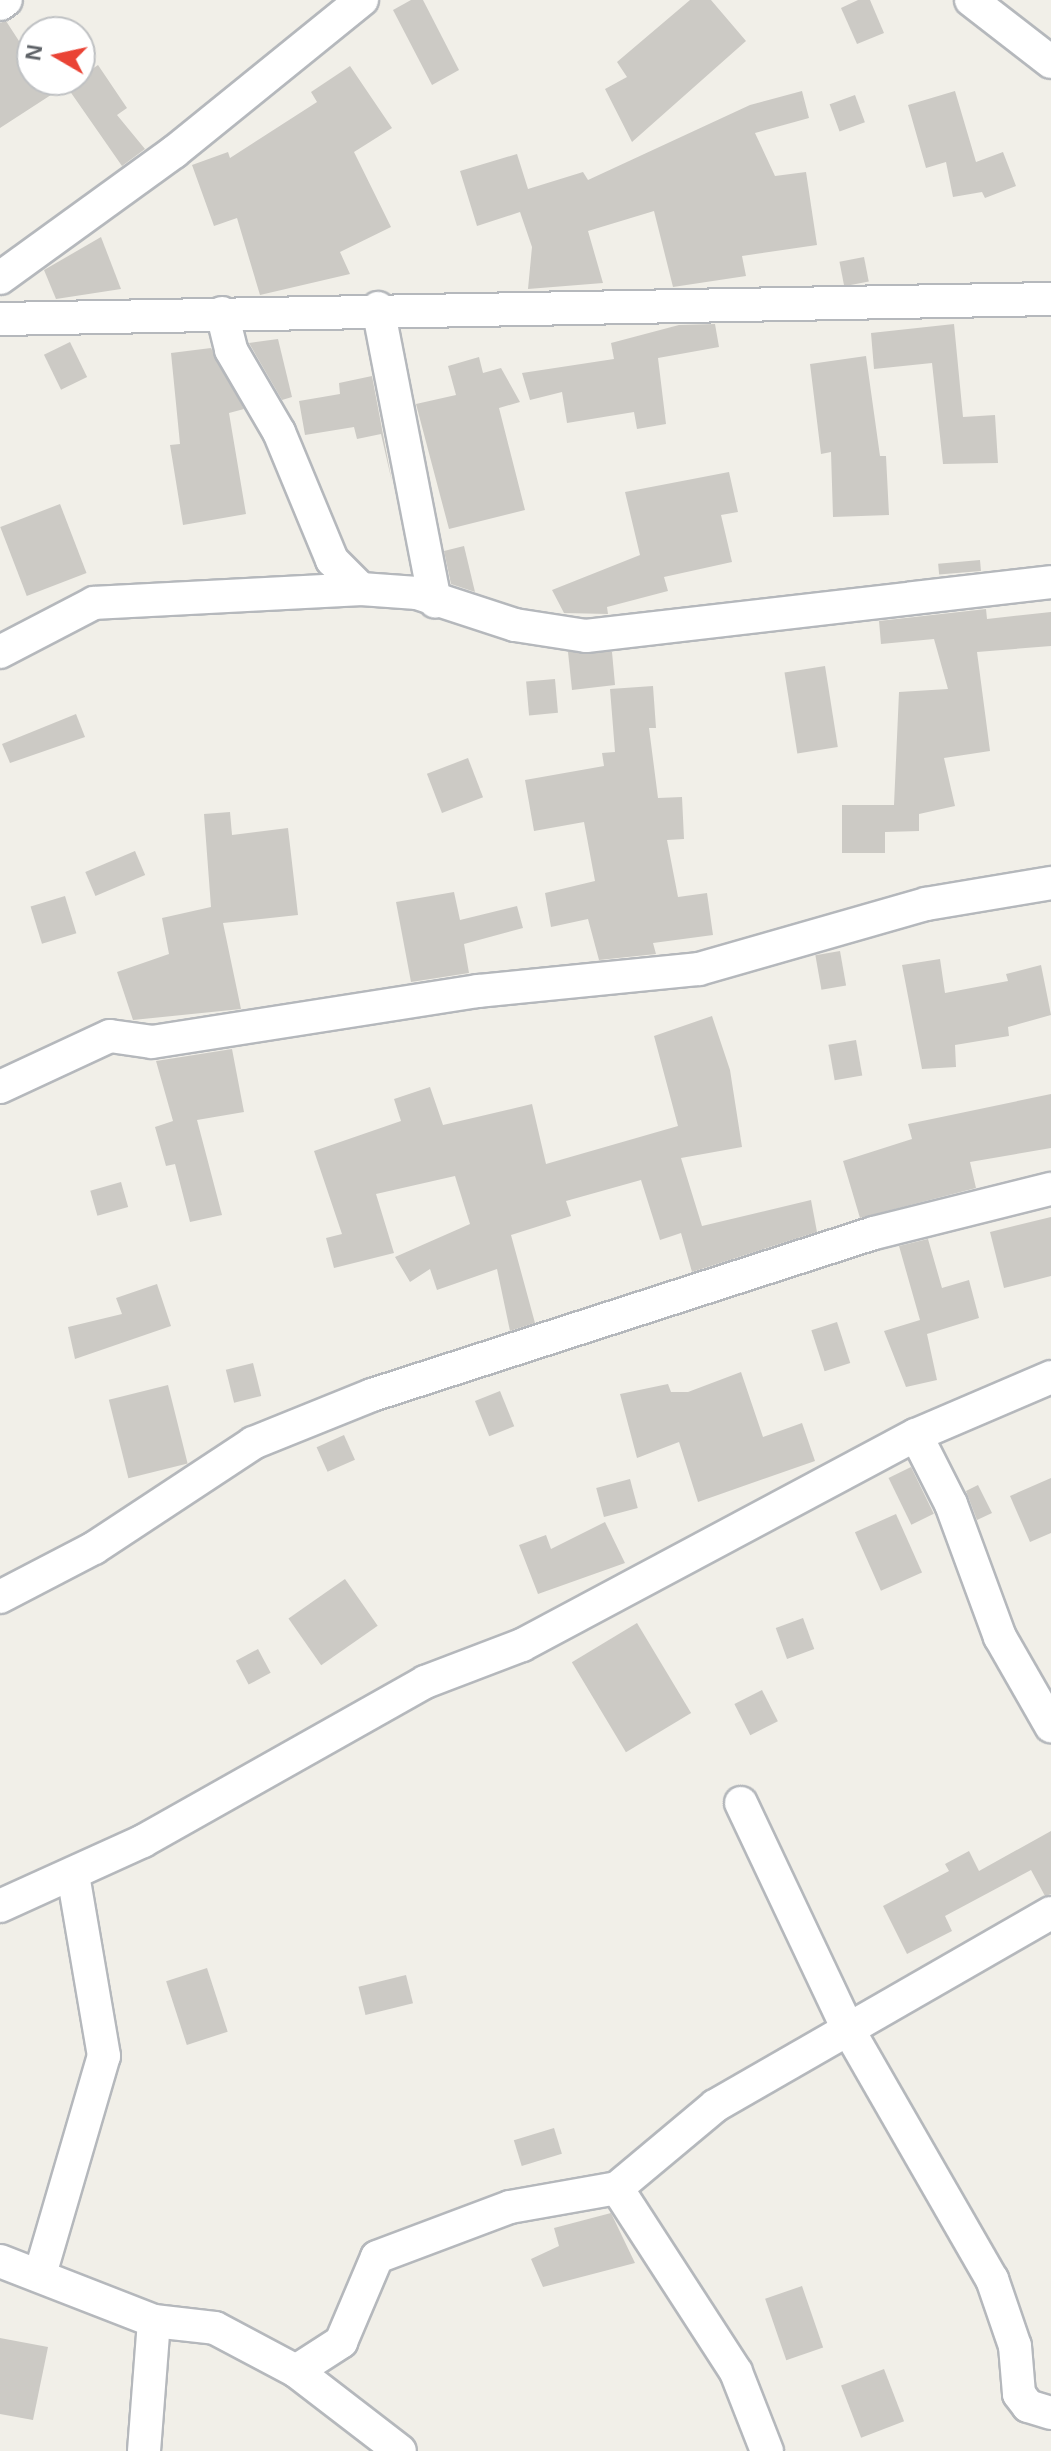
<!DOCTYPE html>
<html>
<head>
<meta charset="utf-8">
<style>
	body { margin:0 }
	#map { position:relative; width:1051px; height:2451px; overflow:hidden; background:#f1efe8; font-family:Helvetica,sans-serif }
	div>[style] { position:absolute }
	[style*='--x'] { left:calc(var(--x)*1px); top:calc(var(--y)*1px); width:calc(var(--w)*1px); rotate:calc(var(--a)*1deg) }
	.building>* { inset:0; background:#cccac5; transform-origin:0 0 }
	.roads { filter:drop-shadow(2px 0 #b5b8bc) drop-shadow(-2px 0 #b5b8bc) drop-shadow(0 2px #b5b8bc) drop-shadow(0 -2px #b5b8bc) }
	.minor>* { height:32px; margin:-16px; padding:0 16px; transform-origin:16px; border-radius:16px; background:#fff }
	span { translate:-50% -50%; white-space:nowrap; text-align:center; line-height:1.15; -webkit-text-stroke:8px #fff; paint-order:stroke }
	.north { position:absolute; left:16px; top:16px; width:80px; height:80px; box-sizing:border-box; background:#fff; border:2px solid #bfc1c3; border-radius:50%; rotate:279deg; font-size:22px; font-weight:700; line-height:32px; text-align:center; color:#5f6368 }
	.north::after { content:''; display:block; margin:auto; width:28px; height:36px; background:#ea4335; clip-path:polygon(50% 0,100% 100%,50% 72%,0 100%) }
</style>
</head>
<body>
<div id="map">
	<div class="building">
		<i style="clip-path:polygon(411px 0,423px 0,459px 70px,432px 85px,393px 10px)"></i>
		<i style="clip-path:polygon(690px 0,711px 0,746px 41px,632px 142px,605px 89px,627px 77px,617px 62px)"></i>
		<i style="clip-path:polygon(858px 0,870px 0,884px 33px,857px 44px,841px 8px)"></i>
		<i style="clip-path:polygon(6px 21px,32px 61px,32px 80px,74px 80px,0 128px,0 23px)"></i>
		<i style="clip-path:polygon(98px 65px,127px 108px,117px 115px,145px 149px,122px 166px,67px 87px)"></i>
		<i style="clip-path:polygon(350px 66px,392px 128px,354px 152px,391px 227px,340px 252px,350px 274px,260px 295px,237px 218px,214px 226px,192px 165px,228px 152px,230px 158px,317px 102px,311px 92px)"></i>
		<i style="clip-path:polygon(802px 91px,809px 118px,755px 133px,775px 176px,806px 172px,817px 245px,742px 256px,746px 276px,673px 287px,654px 211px,588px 231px,603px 283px,528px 289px,532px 247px,520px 212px,477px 226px,460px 171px,517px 154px,528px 189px,583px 172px,588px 180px,750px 105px)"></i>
		<i style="clip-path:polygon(955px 91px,976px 162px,1003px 152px,1016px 186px,985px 198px,982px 192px,953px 197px,946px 162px,926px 168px,908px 105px)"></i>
		<i style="left:855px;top:95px;width:29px;height:27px;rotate:70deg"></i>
		<i style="clip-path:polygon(101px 237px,121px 289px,56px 299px,44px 270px)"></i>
		<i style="left:864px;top:257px;width:25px;height:25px;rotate:79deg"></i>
		<i style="clip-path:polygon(715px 324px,719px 347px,658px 358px,666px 424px,637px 429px,634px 412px,567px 423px,562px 392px,530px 400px,522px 373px,614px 359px,611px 343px,679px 325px)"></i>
		<i style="clip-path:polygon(954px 324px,963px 417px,995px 415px,998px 463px,943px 464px,932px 363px,874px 369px,871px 333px)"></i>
		<i style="clip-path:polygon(278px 339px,292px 397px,282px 400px,249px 343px)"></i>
		<i style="left:70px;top:342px;width:39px;height:29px;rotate:64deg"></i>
		<i style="clip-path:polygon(211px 348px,244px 409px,229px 413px,246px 514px,183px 525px,170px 445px,180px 444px,171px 353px)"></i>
		<i style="clip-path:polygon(866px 356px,880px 456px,886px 456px,889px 515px,833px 517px,831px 452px,821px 454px,810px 364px)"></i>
		<i style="clip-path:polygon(479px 357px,483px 373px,501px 368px,520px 402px,499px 408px,525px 510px,449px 529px,416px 404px,456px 395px,448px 366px)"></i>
		<i style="clip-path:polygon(372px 376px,392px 482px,381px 434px,357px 439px,354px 427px,305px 435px,299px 401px,340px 394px,339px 383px)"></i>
		<i style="clip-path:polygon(729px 472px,738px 512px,721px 515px,732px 562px,664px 577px,668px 591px,607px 607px,608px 614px,564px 613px,552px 590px,640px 555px,625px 492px)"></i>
		<i style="left:60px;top:504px;width:74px;height:64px;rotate:69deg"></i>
		<i style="clip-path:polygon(464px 546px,475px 592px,451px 584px,444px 551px)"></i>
		<i style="left:980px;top:560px;width:11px;height:42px;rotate:85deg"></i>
		<i style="clip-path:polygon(986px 609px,987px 619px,1051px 612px,1051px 646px,977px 652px,990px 751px,944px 758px,955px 806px,919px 814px,919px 831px,885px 832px,885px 853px,842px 853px,842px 805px,894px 805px,899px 692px,948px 689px,934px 639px,881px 644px,879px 621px)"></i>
		<i style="clip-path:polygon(568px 652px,612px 652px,615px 685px,572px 690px)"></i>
		<i style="left:825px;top:666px;width:82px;height:41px;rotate:81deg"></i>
		<i style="left:555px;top:679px;width:34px;height:29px;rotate:85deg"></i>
		<i style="clip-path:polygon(653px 686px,656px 728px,649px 728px,658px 798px,682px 797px,684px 839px,667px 840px,678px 897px,707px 893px,713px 935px,653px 943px,656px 954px,599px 960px,588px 919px,551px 927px,545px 893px,595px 881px,584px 822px,534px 831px,525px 780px,604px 766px,602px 753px,615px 752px,610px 689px)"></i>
		<i style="clip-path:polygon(76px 714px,85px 737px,10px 763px,2px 744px)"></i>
		<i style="left:468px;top:758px;width:42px;height:44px;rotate:69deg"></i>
		<i style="clip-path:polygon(230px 812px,232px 835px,288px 828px,298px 915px,223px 923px,241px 1009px,133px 1020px,117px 972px,169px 954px,162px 918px,211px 907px,204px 814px)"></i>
		<i style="left:135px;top:851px;width:26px;height:54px;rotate:67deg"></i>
		<i style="clip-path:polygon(454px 892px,460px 920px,517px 906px,523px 928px,464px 944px,469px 973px,411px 982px,396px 902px)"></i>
		<i style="left:65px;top:896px;width:39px;height:36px;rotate:73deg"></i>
		<i style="left:840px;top:951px;width:35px;height:25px;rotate:80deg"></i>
		<i style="clip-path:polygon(940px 959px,945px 993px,1008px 981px,1006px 974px,1041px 965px,1051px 1015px,1008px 1027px,1009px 1036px,955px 1045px,956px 1067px,922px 1069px,902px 965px)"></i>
		<i style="clip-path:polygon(712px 1016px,730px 1070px,742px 1147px,681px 1158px,702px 1226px,811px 1200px,817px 1232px,692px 1272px,681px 1233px,660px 1240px,641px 1180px,566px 1201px,571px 1216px,511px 1235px,535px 1323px,510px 1331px,497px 1269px,437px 1290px,430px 1269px,410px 1282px,395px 1257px,470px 1224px,455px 1176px,376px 1194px,394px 1253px,334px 1268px,326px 1238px,342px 1234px,314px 1151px,401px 1121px,394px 1099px,430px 1087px,443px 1125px,532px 1104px,546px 1164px,678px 1126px,654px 1036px)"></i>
		<i style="left:856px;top:1040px;width:36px;height:28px;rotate:80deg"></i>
		<i style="clip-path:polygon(232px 1049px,244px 1112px,197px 1120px,222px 1215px,190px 1222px,175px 1164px,166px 1166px,155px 1127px,173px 1121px,156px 1061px)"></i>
		<i style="clip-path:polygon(1051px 1094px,1051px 1148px,970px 1162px,976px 1188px,860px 1218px,843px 1161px,912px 1139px,908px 1124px)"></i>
		<i style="left:121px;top:1182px;width:26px;height:32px;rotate:74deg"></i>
		<i style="clip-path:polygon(1051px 1217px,1051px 1276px,1004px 1288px,990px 1232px)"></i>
		<i style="clip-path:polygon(928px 1239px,942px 1288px,969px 1280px,979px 1318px,927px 1334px,937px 1380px,906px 1387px,884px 1331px,920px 1320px,899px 1246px)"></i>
		<i style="clip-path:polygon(157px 1284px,171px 1326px,75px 1359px,68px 1327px,122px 1314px,116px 1298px)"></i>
		<i style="left:837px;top:1322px;width:43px;height:27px;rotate:72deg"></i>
		<i style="left:253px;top:1363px;width:34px;height:28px;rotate:76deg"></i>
		<i style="clip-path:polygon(741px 1372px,763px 1437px,802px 1423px,815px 1461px,698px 1502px,679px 1442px,637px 1458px,620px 1394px,668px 1384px,671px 1392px,688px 1392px)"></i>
		<i style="left:168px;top:1385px;width:81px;height:61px;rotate:76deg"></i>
		<i style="left:500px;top:1391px;width:38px;height:27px;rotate:68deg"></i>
		<i style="left:344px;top:1435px;width:27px;height:30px;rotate:66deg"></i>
		<i style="left:911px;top:1467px;width:52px;height:25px;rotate:64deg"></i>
		<i style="clip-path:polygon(1051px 1478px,1051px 1533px,1030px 1542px,1010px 1496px)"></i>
		<i style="left:630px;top:1479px;width:30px;height:35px;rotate:75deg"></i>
		<i style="clip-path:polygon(978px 1485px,992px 1513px,977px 1520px,966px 1491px)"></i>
		<i style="left:896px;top:1514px;width:64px;height:45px;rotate:66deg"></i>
		<i style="clip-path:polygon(605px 1522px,625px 1563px,538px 1594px,519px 1545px,546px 1535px,551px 1549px)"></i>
		<i style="left:345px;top:1579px;width:57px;height:69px;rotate:55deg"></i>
		<i style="left:803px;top:1618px;width:33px;height:29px;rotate:70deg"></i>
		<i style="left:637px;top:1623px;width:105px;height:76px;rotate:59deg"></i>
		<i style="left:258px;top:1649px;width:27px;height:25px;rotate:62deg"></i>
		<i style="left:762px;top:1690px;width:35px;height:31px;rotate:63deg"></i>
		<i style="clip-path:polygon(1051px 1831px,1051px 1894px,1045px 1896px,1031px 1870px,945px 1916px,952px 1931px,907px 1954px,883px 1906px,949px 1871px,945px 1864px,969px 1851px,979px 1871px)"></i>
		<i style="left:207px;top:1968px;width:67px;height:43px;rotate:72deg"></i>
		<i style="left:406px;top:1975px;width:29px;height:49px;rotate:76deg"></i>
		<i style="left:554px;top:2128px;width:27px;height:42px;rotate:73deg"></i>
		<i style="clip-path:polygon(611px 2213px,635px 2263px,543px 2287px,531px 2259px,559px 2246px,554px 2228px)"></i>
		<i style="left:802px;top:2286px;width:65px;height:39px;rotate:71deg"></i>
		<i style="clip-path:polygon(0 2338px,48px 2347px,33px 2420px,0 2414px)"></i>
		<i style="left:884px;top:2369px;width:56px;height:46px;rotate:69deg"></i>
	</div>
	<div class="roads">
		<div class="minor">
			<i style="--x:971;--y:0;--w:101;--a:37.8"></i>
			<i style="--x:0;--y:4;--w:7;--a:-34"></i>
			<i style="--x:0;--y:278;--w:215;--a:-35.9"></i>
			<i style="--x:174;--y:152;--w:242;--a:-39"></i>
			<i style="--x:378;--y:308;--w:299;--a:79"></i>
			<i style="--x:222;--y:313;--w:38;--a:76"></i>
			<i style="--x:231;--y:350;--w:95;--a:59.7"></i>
			<i style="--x:279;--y:432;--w:139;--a:67.5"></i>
			<i style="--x:332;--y:560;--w:41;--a:45"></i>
			<i style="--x:361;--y:589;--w:56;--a:4.1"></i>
			<i style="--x:417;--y:593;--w:103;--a:18.1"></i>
			<i style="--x:515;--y:625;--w:72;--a:8.8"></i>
			<i style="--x:586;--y:636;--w:468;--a:-6.6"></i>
			<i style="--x:0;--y:319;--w:1051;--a:-1.09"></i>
			<i style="--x:0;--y:652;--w:106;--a:-27.5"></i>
			<i style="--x:94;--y:603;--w:267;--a:-3"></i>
			<i style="--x:0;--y:1087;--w:121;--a:-24.9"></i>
			<i style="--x:110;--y:1036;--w:42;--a:8.1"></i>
			<i style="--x:152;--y:1042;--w:330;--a:-8.9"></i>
			<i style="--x:478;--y:991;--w:222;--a:-5.7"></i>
			<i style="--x:699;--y:969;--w:236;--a:-16"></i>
			<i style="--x:926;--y:904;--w:127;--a:-9.5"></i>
			<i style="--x:916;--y:1435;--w:77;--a:63.1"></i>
			<i style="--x:951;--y:1504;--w:142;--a:69.8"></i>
			<i style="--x:1000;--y:1637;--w:103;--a:60.2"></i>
			<i style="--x:0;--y:1597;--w:106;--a:-27.5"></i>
			<i style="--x:94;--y:1548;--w:191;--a:-33.4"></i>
			<i style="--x:253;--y:1443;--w:128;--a:-22"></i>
			<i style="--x:372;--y:1395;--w:527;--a:-17.89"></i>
			<i style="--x:874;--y:1233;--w:182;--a:-14"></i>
			<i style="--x:741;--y:1803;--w:250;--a:64.7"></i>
			<i style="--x:848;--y:2029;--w:289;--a:60.1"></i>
			<i style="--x:992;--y:2279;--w:71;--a:71.1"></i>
			<i style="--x:1015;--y:2346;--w:48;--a:85.2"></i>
			<i style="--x:1019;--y:2394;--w:15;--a:53"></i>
			<i style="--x:1028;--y:2406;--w:24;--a:17"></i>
			<i style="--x:0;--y:1906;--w:157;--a:-24.4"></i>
			<i style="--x:143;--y:1841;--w:324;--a:-29.4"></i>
			<i style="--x:425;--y:1682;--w:104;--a:-20.9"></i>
			<i style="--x:522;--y:1645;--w:446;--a:-28.1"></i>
			<i style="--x:916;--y:1435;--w:147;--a:-23.2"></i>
			<i style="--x:617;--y:2188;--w:219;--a:57.1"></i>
			<i style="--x:736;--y:2372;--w:85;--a:68.6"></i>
			<i style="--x:0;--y:2261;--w:165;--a:21.3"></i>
			<i style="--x:154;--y:2321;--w:61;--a:6.5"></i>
			<i style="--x:215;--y:2328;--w:92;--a:28"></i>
			<i style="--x:296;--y:2371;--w:131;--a:37.6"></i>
			<i style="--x:41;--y:2271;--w:224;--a:-73.7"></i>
			<i style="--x:104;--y:2056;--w:184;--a:-99.7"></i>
			<i style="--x:296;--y:2371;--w:54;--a:-32.8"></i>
			<i style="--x:341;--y:2342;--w:92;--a:-67"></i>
			<i style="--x:377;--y:2257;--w:142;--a:-20.6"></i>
			<i style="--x:510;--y:2207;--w:109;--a:-10.1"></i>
			<i style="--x:617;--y:2188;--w:128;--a:-39.9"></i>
			<i style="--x:715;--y:2106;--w:387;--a:-29.9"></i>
			<i style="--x:144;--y:2451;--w:130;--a:-85.6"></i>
		</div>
	</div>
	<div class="north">N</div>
</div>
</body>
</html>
